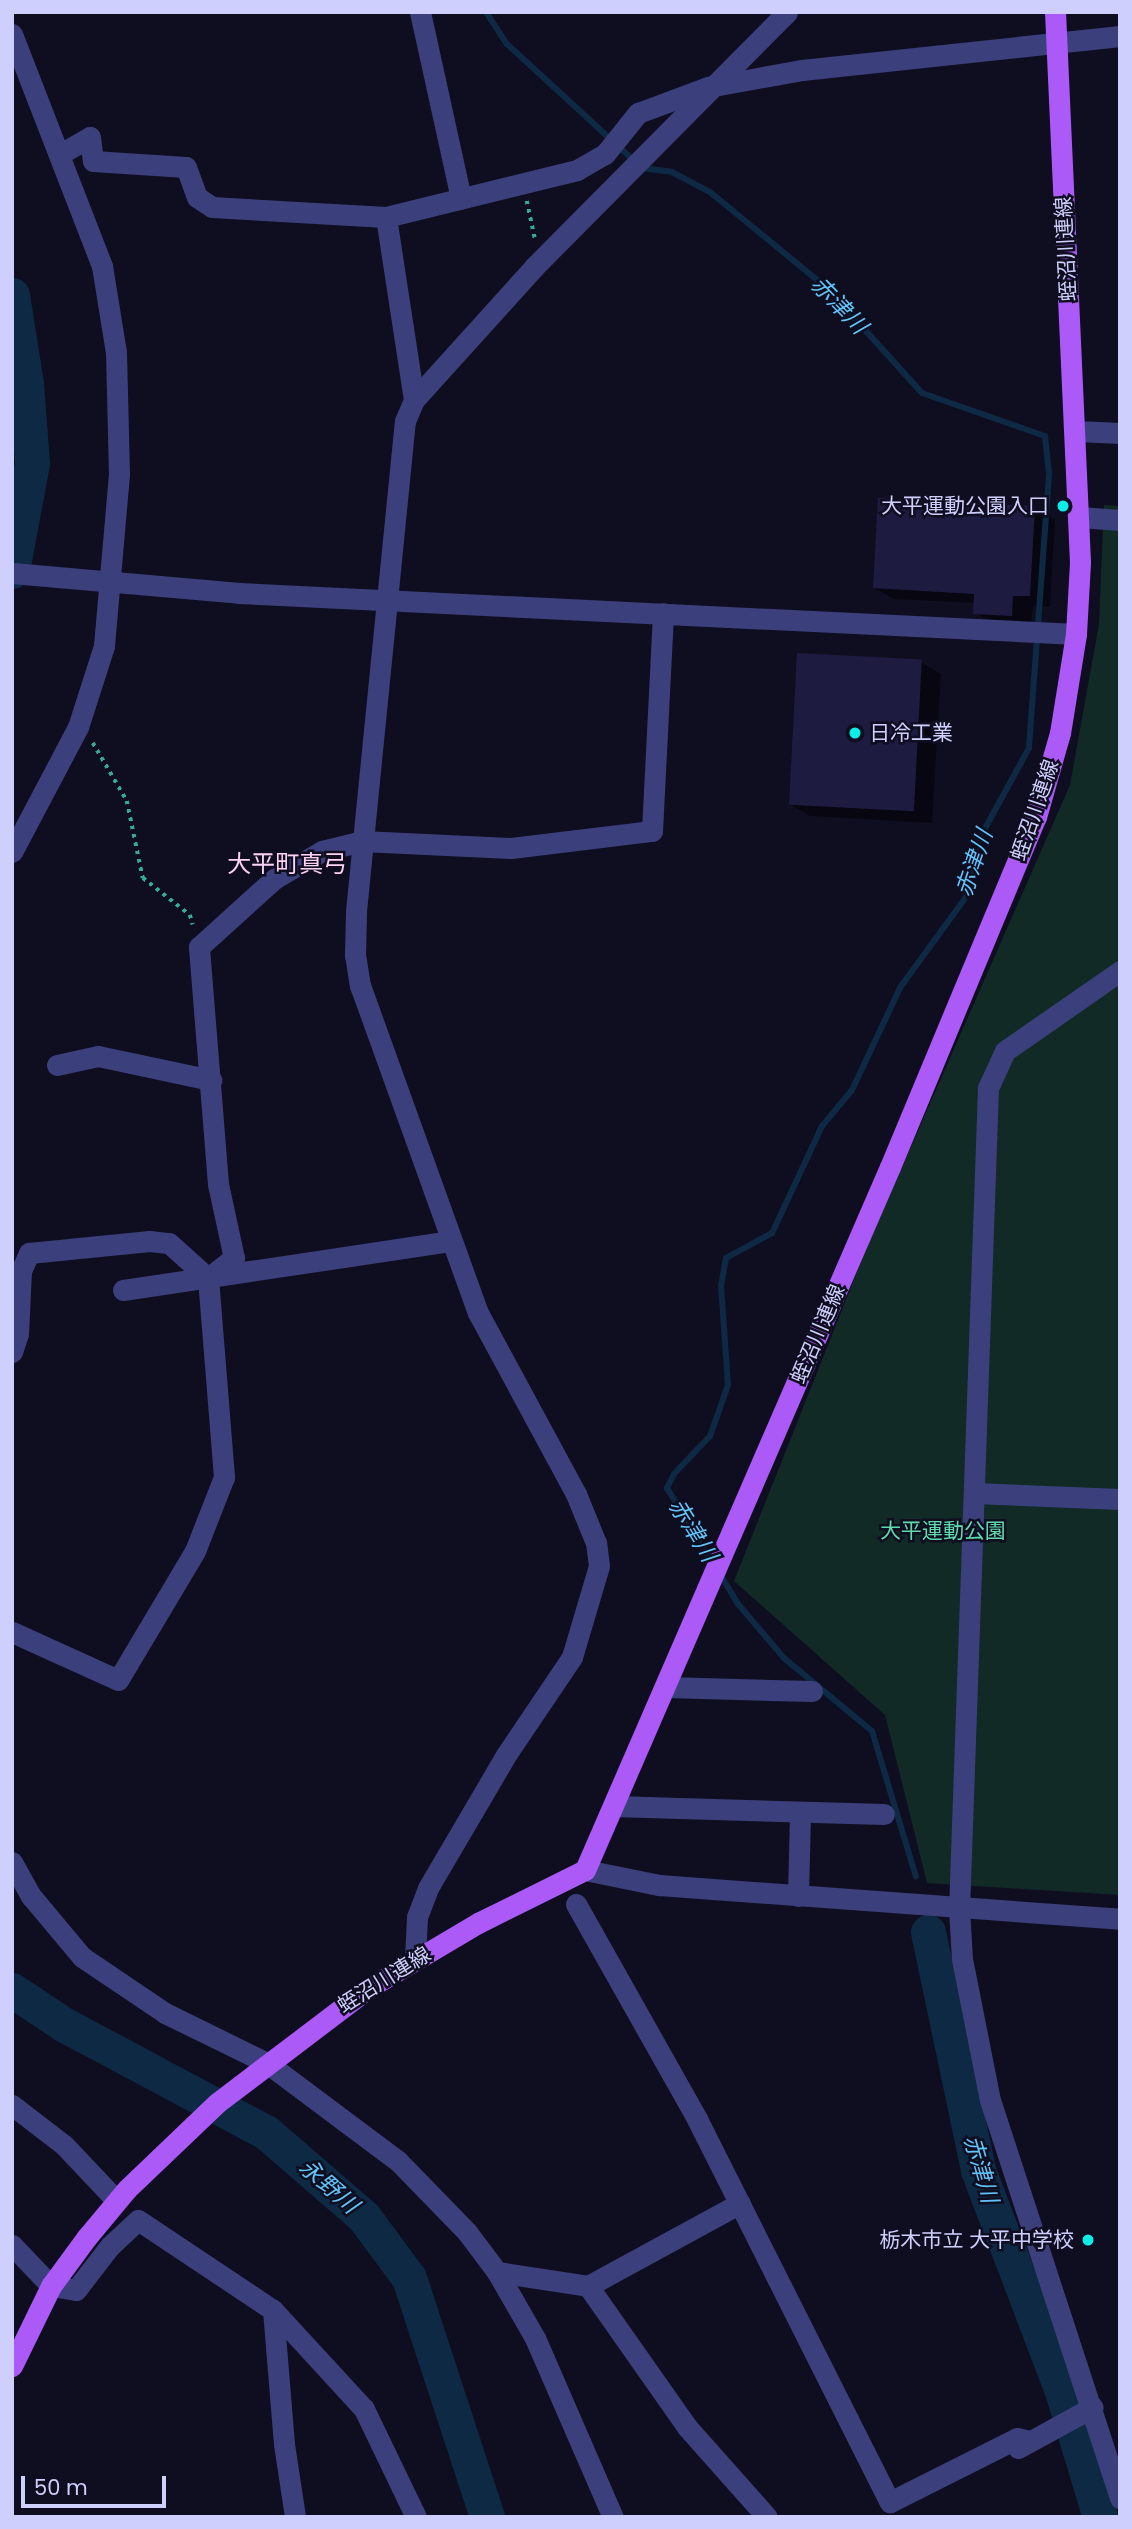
<!DOCTYPE html>
<html>
<head>
<meta charset="utf-8">
<style>
	body { margin:0 }
	#map { position:relative; width:1132px; height:2529px; overflow:hidden; background:#0f0e20; font-family:Poppins,"Noto Sans JP",sans-serif }
	div>[style] { position:absolute }
	[style*='--x'] { left:calc(var(--x)*1px); top:calc(var(--y)*1px); width:calc(var(--w)*1px); rotate:calc(var(--a)*1deg) }
	.green>* { inset:0; background:#112a26 }
	.shadow>* { inset:0; background:#0007 }
	.stream>* { height:6px; margin:-3px; padding:0 3px; transform-origin:3px; border-radius:3px; background:#0e2944 }
	.river>* { height:35px; margin:-17.5px; padding:0 17.5px; transform-origin:17.5px; border-radius:17.5px; background:#0e2944 }
	.building>* { inset:0; background:#1e1b40; transform-origin:0 0 }
	.path>* { height:3.5px; margin-top:-1.75px; transform-origin:0; background:repeating-linear-gradient(90deg,#33ad97 0 3.5px,transparent 0 8.5px) }
	.minor>* { height:21px; margin:-10.5px; padding:0 10.5px; transform-origin:10.5px; border-radius:10.5px; background:#3b407d }
	.major>* { height:21px; margin:-10.5px; padding:0 10.5px; transform-origin:10.5px; border-radius:10.5px; background:#ab5af8 }
	.dots>* { width:19px; height:19px; translate:-50% -50%; box-sizing:border-box; border:4px solid #0f0e20; border-radius:50% }
	span { translate:-50% -50%; white-space:nowrap; text-align:center; line-height:1.15; -webkit-text-stroke:5px #0f0e20; paint-order:stroke }
	.street-label { font-size:21px; color:#cfcffd }
	.poi-label { font-size:21px; color:#cfcffd }
	.right { translate:-100% -50%; text-align:right }
	.left { translate:0 -50%; text-align:left }
	.park-label { font-size:21px; color:#5edaac }
	.water-label { font-size:23px; color:#61c4f9; font-style:italic }
	.quarter-label { font-size:24px; color:#fdd1f2 }
	.frame { position:absolute; inset:0; border:14px solid #cfcffd; pointer-events:none }
	.scale { position:absolute; left:21px; top:2476px; width:145px; height:32px; box-sizing:border-box; border:4px solid #cfcffd; border-top:0; padding-left:9px; font-size:21px; line-height:24px; white-space:nowrap; color:#cfcffd; -webkit-text-stroke:5px #0f0e20; paint-order:stroke }
</style>
</head>
<body>
<div id="map">
	<div class="green">
		<i style="clip-path:polygon(1104px 505px,1120px 506px,1120px 1895px,927px 1883px,885px 1715px,734px 1581px,867px 1247px,1070px 785px,1099px 624px)"></i>
	</div>
	<div class="shadow">
		<i style="clip-path:polygon(1035px 508px,1055px 520px,1050px 607px,1033px 606px,1031px 626px,995px 624px,975px 613px,975px 603px,894px 599px,874px 588px)"></i>
		<i style="clip-path:polygon(921px 662px,941px 674px,932px 823px,810px 816px,790px 804px)"></i>
	</div>
	<div class="stream">
		<i style="--x:486;--y:12;--w:38;--a:57"></i>
		<i style="--x:507;--y:44;--w:171;--a:42.6"></i>
		<i style="--x:641;--y:168;--w:31;--a:7"></i>
		<i style="--x:672;--y:172;--w:43;--a:27.8"></i>
		<i style="--x:710;--y:192;--w:153;--a:39.4"></i>
		<i style="--x:828;--y:289;--w:140;--a:47.9"></i>
		<i style="--x:922;--y:393;--w:130;--a:19.3"></i>
		<i style="--x:1045;--y:436;--w:39;--a:84"></i>
		<i style="--x:1049;--y:475;--w:274;--a:94.2"></i>
		<i style="--x:1029;--y:748;--w:106;--a:118.7"></i>
		<i style="--x:978;--y:841;--w:57;--a:102.1"></i>
		<i style="--x:966;--y:897;--w:112;--a:126"></i>
		<i style="--x:900;--y:988;--w:113;--a:115.2"></i>
		<i style="--x:852;--y:1090;--w:47;--a:129.8"></i>
		<i style="--x:822;--y:1126;--w:118;--a:115"></i>
		<i style="--x:772;--y:1233;--w:52;--a:151.5"></i>
		<i style="--x:726;--y:1258;--w:27;--a:100"></i>
		<i style="--x:721;--y:1285;--w:100;--a:86"></i>
		<i style="--x:728;--y:1385;--w:54;--a:109.4"></i>
		<i style="--x:710;--y:1436;--w:52;--a:133.5"></i>
		<i style="--x:674;--y:1474;--w:16;--a:117"></i>
		<i style="--x:667;--y:1488;--w:87;--a:58.7"></i>
		<i style="--x:720;--y:1574;--w:35;--a:59"></i>
		<i style="--x:738;--y:1604;--w:71;--a:49.6"></i>
		<i style="--x:784;--y:1658;--w:114;--a:39.7"></i>
		<i style="--x:872;--y:1731;--w:152;--a:73.2"></i>
	</div>
	<div class="river">
		<i style="--x:12;--y:295;--w:89;--a:81"></i>
		<i style="--x:26;--y:383;--w:80;--a:85.7"></i>
		<i style="--x:32;--y:463;--w:110;--a:100.5"></i>
		<i style="--x:928;--y:1932;--w:243;--a:78.1"></i>
		<i style="--x:978;--y:2170;--w:233;--a:69.2"></i>
		<i style="--x:1061;--y:2388;--w:135;--a:73.2"></i>
		<i style="--x:12;--y:1990;--w:61;--a:33.7"></i>
		<i style="--x:63;--y:2024;--w:231;--a:28.1"></i>
		<i style="--x:267;--y:2133;--w:128;--a:40.9"></i>
		<i style="--x:364;--y:2217;--w:76;--a:53.6"></i>
		<i style="--x:409;--y:2278;--w:251;--a:71.9"></i>
	</div>
	<div class="building">
		<i style="clip-path:polygon(878px 498px,1035px 506px,1030px 596px,1013px 596px,1012px 616px,973px 614px,974px 594px,873px 588px)"></i>
		<i style="left:797px;top:653px;width:125px;height:152px;rotate:3deg"></i>
	</div>
	<div class="path">
		<i style="--x:527;--y:201;--w:38;--a:78"></i>
		<i style="--x:93;--y:743;--w:67;--a:59.6"></i>
		<i style="--x:127;--y:801;--w:79;--a:78.3"></i>
		<i style="--x:143;--y:878;--w:60;--a:38.2"></i>
		<i style="--x:190;--y:915;--w:10;--a:73"></i>
	</div>
	<div class="minor">
		<i style="--x:420;--y:12;--w:191;--a:77.6"></i>
		<i style="--x:12;--y:34;--w:249;--a:68.8"></i>
		<i style="--x:102;--y:266;--w:87;--a:80.8"></i>
		<i style="--x:116;--y:352;--w:122;--a:88.6"></i>
		<i style="--x:119;--y:474;--w:173;--a:95"></i>
		<i style="--x:104;--y:646;--w:85;--a:107.8"></i>
		<i style="--x:78;--y:727;--w:141;--a:117.8"></i>
		<i style="--x:62;--y:153;--w:32;--a:-30"></i>
		<i style="--x:90;--y:137;--w:24;--a:83"></i>
		<i style="--x:93;--y:161;--w:93;--a:3.7"></i>
		<i style="--x:186;--y:167;--w:32;--a:70"></i>
		<i style="--x:197;--y:197;--w:18;--a:34"></i>
		<i style="--x:212;--y:207;--w:174;--a:3.3"></i>
		<i style="--x:386;--y:217;--w:197;--a:-13.8"></i>
		<i style="--x:577;--y:170;--w:32;--a:-30"></i>
		<i style="--x:605;--y:154;--w:53;--a:-51.2"></i>
		<i style="--x:638;--y:113;--w:75;--a:-20.4"></i>
		<i style="--x:708;--y:87;--w:96;--a:-10.3"></i>
		<i style="--x:802;--y:70;--w:320;--a:-6.1"></i>
		<i style="--x:386;--y:217;--w:185;--a:81.3"></i>
		<i style="--x:1076;--y:431;--w:44;--a:2.6"></i>
		<i style="--x:1080;--y:517;--w:40;--a:4.3"></i>
		<i style="--x:12;--y:573;--w:228;--a:5"></i>
		<i style="--x:239;--y:593;--w:838;--a:2.8"></i>
		<i style="--x:1120;--y:971;--w:140;--a:145.2"></i>
		<i style="--x:1005;--y:1051;--w:41;--a:114.7"></i>
		<i style="--x:988;--y:1088;--w:822;--a:92.02"></i>
		<i style="--x:959;--y:1909;--w:50;--a:86.6"></i>
		<i style="--x:962;--y:1959;--w:144;--a:78.8"></i>
		<i style="--x:990;--y:2100;--w:419;--a:71.9"></i>
		<i style="--x:57;--y:1065;--w:42;--a:-12.4"></i>
		<i style="--x:98;--y:1056;--w:116;--a:12"></i>
		<i style="--x:208;--y:1278;--w:33;--a:-38"></i>
		<i style="--x:234;--y:1258;--w:76;--a:-102.2"></i>
		<i style="--x:218;--y:1184;--w:238;--a:-94.6"></i>
		<i style="--x:199;--y:947;--w:101;--a:-42.2"></i>
		<i style="--x:274;--y:879;--w:56;--a:-30.3"></i>
		<i style="--x:322;--y:851;--w:41;--a:-14"></i>
		<i style="--x:362;--y:841;--w:149;--a:2.7"></i>
		<i style="--x:511;--y:848;--w:142;--a:-6.9"></i>
		<i style="--x:652;--y:831;--w:218;--a:-87.1"></i>
		<i style="--x:123;--y:1290;--w:330;--a:-8.5"></i>
		<i style="--x:12;--y:1352;--w:19;--a:-72"></i>
		<i style="--x:18;--y:1334;--w:63;--a:-87.3"></i>
		<i style="--x:21;--y:1271;--w:20;--a:-66"></i>
		<i style="--x:29;--y:1253;--w:121;--a:-5.7"></i>
		<i style="--x:149;--y:1241;--w:20;--a:6"></i>
		<i style="--x:169;--y:1243;--w:52;--a:41.9"></i>
		<i style="--x:208;--y:1278;--w:200;--a:85.4"></i>
		<i style="--x:224;--y:1477;--w:79;--a:111.4"></i>
		<i style="--x:195;--y:1551;--w:150;--a:120.8"></i>
		<i style="--x:118;--y:1680;--w:116;--a:-155.6"></i>
		<i style="--x:975;--y:1493;--w:145;--a:2.4"></i>
		<i style="--x:665;--y:1687;--w:147;--a:1.6"></i>
		<i style="--x:613;--y:1806;--w:271;--a:1.7"></i>
		<i style="--x:12;--y:1862;--w:39;--a:61"></i>
		<i style="--x:31;--y:1896;--w:80;--a:50.1"></i>
		<i style="--x:82;--y:1957;--w:100;--a:34"></i>
		<i style="--x:165;--y:2013;--w:114;--a:26.1"></i>
		<i style="--x:267;--y:2063;--w:164;--a:36.8"></i>
		<i style="--x:398;--y:2161;--w:99;--a:45.8"></i>
		<i style="--x:467;--y:2232;--w:50;--a:53.1"></i>
		<i style="--x:497;--y:2272;--w:76;--a:60.1"></i>
		<i style="--x:535;--y:2338;--w:195;--a:66.5"></i>
		<i style="--x:585;--y:1870;--w:76;--a:11.5"></i>
		<i style="--x:659;--y:1885;--w:462;--a:4.2"></i>
		<i style="--x:798;--y:1896;--w:84;--a:-88.6"></i>
		<i style="--x:576;--y:1904;--w:247;--a:60.6"></i>
		<i style="--x:697;--y:2119;--w:429;--a:63.3"></i>
		<i style="--x:890;--y:2502;--w:142;--a:-26.7"></i>
		<i style="--x:1017;--y:2438;--w:13;--a:13"></i>
		<i style="--x:415;--y:1959;--w:42;--a:-87.3"></i>
		<i style="--x:417;--y:1917;--w:31;--a:-69"></i>
		<i style="--x:428;--y:1888;--w:154;--a:-59.6"></i>
		<i style="--x:506;--y:1755;--w:118;--a:-56"></i>
		<i style="--x:572;--y:1657;--w:95;--a:-73.5"></i>
		<i style="--x:599;--y:1566;--w:23;--a:-97"></i>
		<i style="--x:596;--y:1543;--w:53;--a:-112.2"></i>
		<i style="--x:576;--y:1494;--w:206;--a:-118.4"></i>
		<i style="--x:478;--y:1313;--w:348;--a:-109.8"></i>
		<i style="--x:360;--y:986;--w:30;--a:-99"></i>
		<i style="--x:355;--y:956;--w:45;--a:-88.7"></i>
		<i style="--x:356;--y:911;--w:492;--a:-84.3"></i>
		<i style="--x:405;--y:421;--w:23;--a:-67"></i>
		<i style="--x:414;--y:400;--w:179;--a:-47.9"></i>
		<i style="--x:534;--y:267;--w:359;--a:-45.2"></i>
		<i style="--x:12;--y:2105;--w:66;--a:37.6"></i>
		<i style="--x:64;--y:2145;--w:76;--a:46.6"></i>
		<i style="--x:12;--y:2245;--w:57;--a:46.4"></i>
		<i style="--x:51;--y:2286;--w:25;--a:9"></i>
		<i style="--x:76;--y:2290;--w:56;--a:-52.3"></i>
		<i style="--x:110;--y:2246;--w:38;--a:-43"></i>
		<i style="--x:138;--y:2220;--w:162;--a:33.7"></i>
		<i style="--x:273;--y:2310;--w:134;--a:47.4"></i>
		<i style="--x:364;--y:2409;--w:120;--a:64.3"></i>
		<i style="--x:497;--y:2272;--w:92;--a:8.7"></i>
		<i style="--x:588;--y:2286;--w:173;--a:-28.6"></i>
		<i style="--x:588;--y:2286;--w:172;--a:54.9"></i>
		<i style="--x:687;--y:2427;--w:120;--a:48.4"></i>
		<i style="--x:273;--y:2310;--w:134;--a:85.3"></i>
		<i style="--x:284;--y:2444;--w:74;--a:81.4"></i>
		<i style="--x:1018;--y:2448;--w:85;--a:-28.7"></i>
	</div>
	<div class="major">
		<i style="--x:12;--y:2366;--w:89;--a:-64"></i>
		<i style="--x:51;--y:2286;--w:61;--a:-53.7"></i>
		<i style="--x:87;--y:2237;--w:62;--a:-50.2"></i>
		<i style="--x:127;--y:2189;--w:124;--a:-43.7"></i>
		<i style="--x:217;--y:2103;--w:192;--a:-37.2"></i>
		<i style="--x:370;--y:1987;--w:126;--a:-30.7"></i>
		<i style="--x:478;--y:1923;--w:119;--a:-26.4"></i>
		<i style="--x:585;--y:1870;--w:766;--a:-66.55"></i>
		<i style="--x:890;--y:1167;--w:379;--a:-67.4"></i>
		<i style="--x:1036;--y:817;--w:87;--a:-74.1"></i>
		<i style="--x:1060;--y:733;--w:100;--a:-80.8"></i>
		<i style="--x:1076;--y:634;--w:72;--a:-86.8"></i>
		<i style="--x:1080;--y:562;--w:551;--a:-92.6"></i>
	</div>
	<div class="dots">
		<i style="left:1063px;top:506px;background:#0aeeea"></i>
		<i style="left:855px;top:733px;background:#0aeeea"></i>
		<i style="left:1088px;top:2240px;background:#0aeeea"></i>
	</div>
	<div class="street-label">
		<span style="left:1066px;top:249px;rotate:-93deg">蛭沼川連線</span>
		<span style="left:1035px;top:810px;rotate:-71deg">蛭沼川連線</span>
		<span style="left:818px;top:1334px;rotate:-67deg">蛭沼川連線</span>
		<span style="left:384px;top:1980px;rotate:-32deg">蛭沼川連線</span>
	</div>
	<div class="poi-label">
		<span class="right" style="left:1049px;top:506px">大平運動公園入口</span>
		<span class="left" style="left:869px;top:733px">日冷工業</span>
		<span class="right" style="left:1074px;top:2240px">栃木市立 大平中学校</span>
	</div>
	<div class="park-label">
		<span style="left:943px;top:1531px">大平運動公園</span>
	</div>
	<div class="water-label">
		<span style="left:839px;top:305px;rotate:46deg">赤津川</span>
		<span style="left:974px;top:863px;rotate:-71deg">赤津川</span>
		<span style="left:693px;top:1530px;rotate:58deg">赤津川</span>
		<span style="left:981px;top:2169px;rotate:74deg">赤津川</span>
		<span style="left:329px;top:2186px;rotate:41deg">永野川</span>
	</div>
	<div class="quarter-label">
		<span style="left:287px;top:864px">大平町真弓</span>
	</div>
	<div class="frame"></div>
	<div class="scale">50 m</div>
</div>
</body>
</html>
